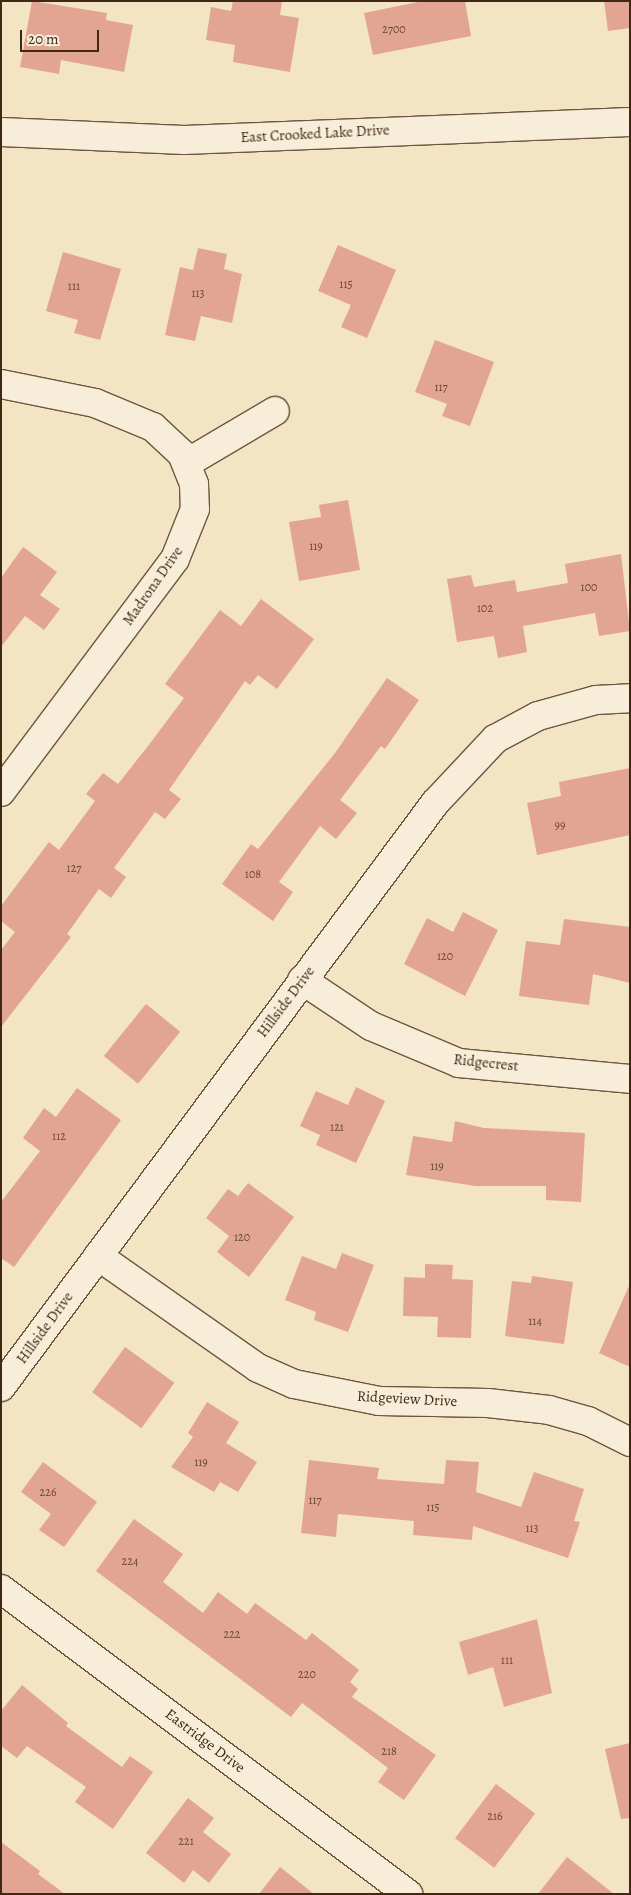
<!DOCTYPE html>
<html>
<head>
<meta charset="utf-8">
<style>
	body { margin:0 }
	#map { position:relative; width:631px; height:1895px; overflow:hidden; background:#f3e4c3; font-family:Alegreya,serif }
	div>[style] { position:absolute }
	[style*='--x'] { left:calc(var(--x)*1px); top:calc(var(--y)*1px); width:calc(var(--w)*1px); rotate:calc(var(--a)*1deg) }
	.building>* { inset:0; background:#e3a593; transform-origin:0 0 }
	.roads { filter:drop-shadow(1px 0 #6d5641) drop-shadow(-1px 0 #6d5641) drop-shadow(0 1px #6d5641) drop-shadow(0 -1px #6d5641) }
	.minor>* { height:28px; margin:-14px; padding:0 14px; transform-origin:14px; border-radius:14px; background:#f7edd8 }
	span { translate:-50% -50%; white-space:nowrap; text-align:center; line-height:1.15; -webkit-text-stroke:5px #f7edd8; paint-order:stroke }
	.number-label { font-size:12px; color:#694635 }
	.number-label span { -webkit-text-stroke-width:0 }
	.street-label { font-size:15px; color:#402716 }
	.frame { position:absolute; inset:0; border:2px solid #402716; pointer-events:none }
	.scale { position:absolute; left:20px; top:30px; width:79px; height:22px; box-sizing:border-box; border:2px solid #402716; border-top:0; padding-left:6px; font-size:15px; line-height:18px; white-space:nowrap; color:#402716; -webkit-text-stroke:4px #f7edd8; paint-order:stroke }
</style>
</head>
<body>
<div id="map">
	<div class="building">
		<i style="clip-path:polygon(32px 1px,107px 13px,106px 20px,133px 25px,124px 72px,61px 60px,59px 74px,20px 67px)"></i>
		<i style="clip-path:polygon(233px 1px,282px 1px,280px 15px,299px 18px,290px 72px,233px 62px,235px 45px,206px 40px,211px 7px,231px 11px)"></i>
		<i style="clip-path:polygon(423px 1px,465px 1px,471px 36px,373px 55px,364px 13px)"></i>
		<i style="clip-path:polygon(604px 1px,630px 1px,630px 28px,608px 31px)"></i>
		<i style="clip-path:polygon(338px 245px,396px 270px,367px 338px,341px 327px,351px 305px,318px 291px)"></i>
		<i style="clip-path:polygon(198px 248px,227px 254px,224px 269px,242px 274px,232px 323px,201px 316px,195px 341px,165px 335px,180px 267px,193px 270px)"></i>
		<i style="clip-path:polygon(63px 252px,121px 269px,100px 340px,74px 333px,78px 320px,46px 311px)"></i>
		<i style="clip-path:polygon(435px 340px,494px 362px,470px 426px,442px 416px,447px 404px,415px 392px)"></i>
		<i style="clip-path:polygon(348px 500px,360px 570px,299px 581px,289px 522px,321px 517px,319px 505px)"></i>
		<i style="clip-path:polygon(23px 547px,57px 572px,40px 595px,60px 609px,44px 630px,25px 616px,1px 647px,1px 578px)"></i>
		<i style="clip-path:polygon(621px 554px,630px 631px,599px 636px,595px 613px,523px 626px,527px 652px,498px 658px,494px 636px,457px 642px,447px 579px,471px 575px,474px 587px,515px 580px,517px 592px,568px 583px,565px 564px)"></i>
		<i style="clip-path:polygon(261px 599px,314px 639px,277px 689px,258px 675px,250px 685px,245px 681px,169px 790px,181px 799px,165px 819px,155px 812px,114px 868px,126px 877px,111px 898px,99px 889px,67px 934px,71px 937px,1px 1027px,1px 950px,15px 932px,1px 921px,1px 906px,49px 842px,59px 850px,95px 801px,86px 794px,103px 773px,118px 784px,148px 746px,184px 698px,165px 684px,220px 610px,241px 626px)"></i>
		<i style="clip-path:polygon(387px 678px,419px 700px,385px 749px,381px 746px,340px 800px,357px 813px,336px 839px,320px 826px,279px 882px,293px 892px,273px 921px,222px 884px,251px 844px,258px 849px,335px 753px)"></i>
		<i style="clip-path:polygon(630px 768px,630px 835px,537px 855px,527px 803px,561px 796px,559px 782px)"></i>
		<i style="clip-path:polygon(463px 912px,498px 930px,465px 996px,404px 964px,427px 918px,453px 932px)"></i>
		<i style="clip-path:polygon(564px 919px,630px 927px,630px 983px,593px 974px,589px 1005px,519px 996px,526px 941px,560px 945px)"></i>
		<i style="left:146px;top:1004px;width:44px;height:67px;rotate:39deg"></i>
		<i style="clip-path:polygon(356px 1087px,385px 1101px,356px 1163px,316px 1145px,320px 1135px,300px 1126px,316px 1091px,348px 1105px)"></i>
		<i style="clip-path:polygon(77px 1088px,121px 1120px,14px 1267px,1px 1258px,1px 1202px,40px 1151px,23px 1138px,44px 1108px,56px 1117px)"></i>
		<i style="clip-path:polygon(455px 1121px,484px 1128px,585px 1133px,581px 1202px,546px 1200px,546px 1186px,475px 1186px,406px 1175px,413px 1136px,452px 1142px)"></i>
		<i style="clip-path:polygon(248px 1183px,294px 1217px,249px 1277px,217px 1252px,229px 1236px,206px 1218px,228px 1189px,238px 1196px)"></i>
		<i style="clip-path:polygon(342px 1253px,374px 1265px,348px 1332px,314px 1320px,316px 1312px,285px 1300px,302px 1256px,336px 1269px)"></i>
		<i style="clip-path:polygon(425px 1264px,453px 1265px,452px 1279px,473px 1280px,471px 1338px,437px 1337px,438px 1317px,403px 1316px,404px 1277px,425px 1278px)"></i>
		<i style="clip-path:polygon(532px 1276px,573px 1282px,564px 1344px,505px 1336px,512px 1281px,531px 1283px)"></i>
		<i style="clip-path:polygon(630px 1284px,630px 1367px,599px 1353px)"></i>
		<i style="left:125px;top:1347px;width:61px;height:56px;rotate:36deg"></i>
		<i style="clip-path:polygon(207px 1402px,239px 1422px,226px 1443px,257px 1462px,238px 1492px,220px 1482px,214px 1492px,171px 1467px,193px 1437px,188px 1433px)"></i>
		<i style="clip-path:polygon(309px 1460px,379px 1468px,377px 1479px,444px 1484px,446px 1460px,479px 1462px,476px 1492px,521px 1507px,534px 1472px,584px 1489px,574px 1521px,580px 1522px,568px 1558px,473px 1526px,472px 1540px,413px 1535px,414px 1521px,338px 1514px,336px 1537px,301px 1533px)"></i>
		<i style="clip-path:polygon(43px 1462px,97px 1502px,64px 1547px,39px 1530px,51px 1514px,21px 1492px)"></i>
		<i style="clip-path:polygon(134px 1519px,183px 1554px,163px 1582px,203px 1613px,218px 1592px,247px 1614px,255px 1603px,306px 1640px,312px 1633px,359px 1670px,350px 1682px,358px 1689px,352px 1697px,436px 1755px,404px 1800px,378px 1782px,388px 1768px,302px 1703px,291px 1717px,96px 1571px)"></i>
		<i style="clip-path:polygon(537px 1619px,552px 1693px,504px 1707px,493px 1667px,468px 1675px,459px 1642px)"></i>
		<i style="clip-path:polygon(22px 1685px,68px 1723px,66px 1726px,122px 1767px,130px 1756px,153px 1772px,113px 1829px,75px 1802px,86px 1787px,27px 1746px,17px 1758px,1px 1746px,1px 1711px)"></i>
		<i style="clip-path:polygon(630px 1743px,630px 1818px,621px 1819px,605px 1749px)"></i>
		<i style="left:496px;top:1784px;width:49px;height:68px;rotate:37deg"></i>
		<i style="clip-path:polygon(188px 1798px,214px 1818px,203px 1832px,231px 1854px,209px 1883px,193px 1870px,184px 1883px,146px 1853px)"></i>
		<i style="clip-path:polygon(1px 1842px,40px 1871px,38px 1874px,65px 1894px,1px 1894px)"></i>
		<i style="clip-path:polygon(567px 1857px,614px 1894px,538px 1894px)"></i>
		<i style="clip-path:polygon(280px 1867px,314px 1894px,259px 1894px)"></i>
	</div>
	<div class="roads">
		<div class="minor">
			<i style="--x:1;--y:132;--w:183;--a:2.5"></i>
			<i style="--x:184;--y:140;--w:446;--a:-2.3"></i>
			<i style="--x:1;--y:384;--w:96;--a:11.4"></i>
			<i style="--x:95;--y:403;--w:63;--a:22.5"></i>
			<i style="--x:153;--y:427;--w:40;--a:43"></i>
			<i style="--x:182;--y:454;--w:32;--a:68"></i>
			<i style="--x:194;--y:484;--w:25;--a:88"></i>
			<i style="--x:195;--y:509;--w:54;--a:111.8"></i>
			<i style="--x:175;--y:559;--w:291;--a:126.8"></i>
			<i style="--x:187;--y:463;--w:102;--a:-30.6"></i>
			<i style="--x:302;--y:980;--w:83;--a:33.7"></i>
			<i style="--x:371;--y:1026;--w:95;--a:22.8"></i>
			<i style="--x:459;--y:1063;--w:172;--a:5.3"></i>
			<i style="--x:98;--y:1256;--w:195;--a:35"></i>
			<i style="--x:258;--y:1368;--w:39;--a:24"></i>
			<i style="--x:294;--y:1384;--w:87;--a:11.3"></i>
			<i style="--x:379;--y:1401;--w:109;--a:1.1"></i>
			<i style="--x:488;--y:1403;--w:61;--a:6.5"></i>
			<i style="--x:549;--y:1410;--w:41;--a:15.8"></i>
			<i style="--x:588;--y:1421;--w:47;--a:26.6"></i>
			<i style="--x:1;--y:1387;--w:728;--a:-53.38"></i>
			<i style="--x:435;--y:803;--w:88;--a:-46.8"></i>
			<i style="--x:495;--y:739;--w:49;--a:-28.1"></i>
			<i style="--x:538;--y:716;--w:60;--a:-15.4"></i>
			<i style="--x:596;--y:700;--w:34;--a:-3"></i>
			<i style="--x:1;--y:1589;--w:509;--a:36.85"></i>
		</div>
	</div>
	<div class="number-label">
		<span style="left:394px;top:30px">2700</span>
		<span style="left:346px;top:285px">115</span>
		<span style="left:74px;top:287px">111</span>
		<span style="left:198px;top:294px">113</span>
		<span style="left:441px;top:388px">117</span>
		<span style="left:316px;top:547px">119</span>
		<span style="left:589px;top:588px">100</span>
		<span style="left:485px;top:609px">102</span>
		<span style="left:560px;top:826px">99</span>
		<span style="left:74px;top:869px">127</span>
		<span style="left:253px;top:875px">108</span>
		<span style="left:445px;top:957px">120</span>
		<span style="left:337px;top:1128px">121</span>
		<span style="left:59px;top:1137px">112</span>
		<span style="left:437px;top:1167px">119</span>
		<span style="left:242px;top:1238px">120</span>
		<span style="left:535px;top:1322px">114</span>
		<span style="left:201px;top:1463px">119</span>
		<span style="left:48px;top:1493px">226</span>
		<span style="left:315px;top:1501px">117</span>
		<span style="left:433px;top:1508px">115</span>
		<span style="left:532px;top:1529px">113</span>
		<span style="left:130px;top:1562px">224</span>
		<span style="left:232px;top:1635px">222</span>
		<span style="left:507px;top:1661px">111</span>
		<span style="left:307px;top:1675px">220</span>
		<span style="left:389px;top:1752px">218</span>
		<span style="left:495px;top:1817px">216</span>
		<span style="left:186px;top:1842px">221</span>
	</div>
	<div class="street-label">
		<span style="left:315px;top:134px;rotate:-3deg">East Crooked Lake Drive</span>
		<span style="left:153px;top:586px;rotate:-55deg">Madrona Drive</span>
		<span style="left:286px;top:1002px;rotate:-53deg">Hillside Drive</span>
		<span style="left:486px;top:1063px;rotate:6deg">Ridgecrest</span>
		<span style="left:45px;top:1328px;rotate:-54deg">Hillside Drive</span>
		<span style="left:407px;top:1399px;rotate:3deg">Ridgeview Drive</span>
		<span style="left:205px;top:1741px;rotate:37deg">Eastridge Drive</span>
	</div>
	<div class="frame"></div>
	<div class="scale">20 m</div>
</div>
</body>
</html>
